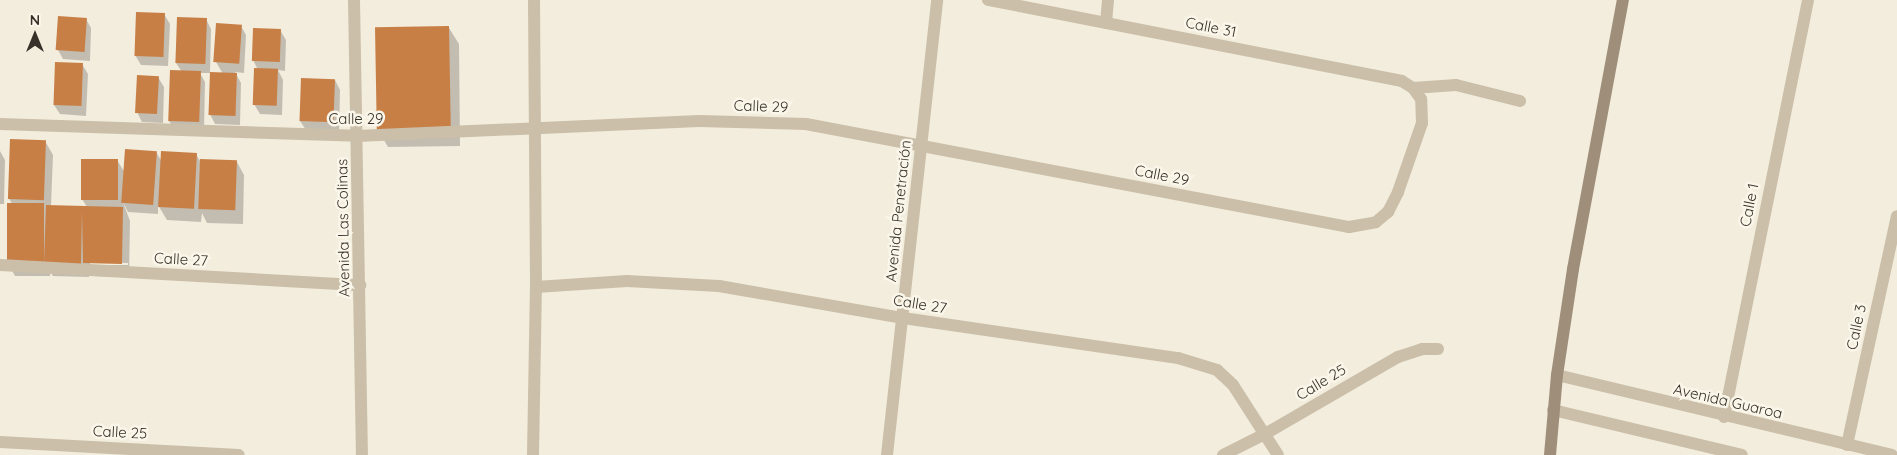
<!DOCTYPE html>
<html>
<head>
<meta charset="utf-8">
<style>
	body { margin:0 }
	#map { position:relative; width:1897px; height:455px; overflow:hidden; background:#f3eddd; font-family:Quicksand,sans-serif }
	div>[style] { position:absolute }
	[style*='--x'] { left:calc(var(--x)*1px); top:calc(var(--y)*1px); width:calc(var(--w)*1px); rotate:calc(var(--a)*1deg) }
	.shadow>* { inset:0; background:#0003 }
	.building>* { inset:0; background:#c87f46; transform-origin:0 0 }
	.street>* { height:12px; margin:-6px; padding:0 6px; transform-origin:6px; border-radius:6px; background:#cbbfa9 }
	.secondary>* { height:12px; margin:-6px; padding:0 6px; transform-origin:6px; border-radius:6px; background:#9f8f7a }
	span { translate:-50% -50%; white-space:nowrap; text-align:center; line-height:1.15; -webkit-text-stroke:5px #faf6ea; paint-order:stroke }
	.street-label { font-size:15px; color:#383129 }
	.north { position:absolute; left:10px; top:10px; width:50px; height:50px; -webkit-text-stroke:4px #faf6ea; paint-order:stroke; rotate:0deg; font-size:14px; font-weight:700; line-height:20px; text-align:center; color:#383129 }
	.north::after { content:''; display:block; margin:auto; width:18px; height:22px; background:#383129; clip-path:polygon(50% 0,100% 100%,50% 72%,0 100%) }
</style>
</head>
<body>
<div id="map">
	<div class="shadow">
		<i style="clip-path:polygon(164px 14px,170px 24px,168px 66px,141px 65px,135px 55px)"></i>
		<i style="clip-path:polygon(86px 19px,91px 28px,90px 61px,63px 59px,58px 50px)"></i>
		<i style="clip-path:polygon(206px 19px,211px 29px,210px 73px,200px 73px,205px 82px,204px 131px,175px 130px,169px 121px,182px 72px,176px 63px)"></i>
		<i style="clip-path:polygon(241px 26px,246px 35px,244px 73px,235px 72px,241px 83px,240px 125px,215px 124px,210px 114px,223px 74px,216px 62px)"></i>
		<i style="clip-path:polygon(449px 28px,459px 44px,460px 146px,388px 147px,378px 130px)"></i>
		<i style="clip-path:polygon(280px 30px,286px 40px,285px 71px,278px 70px,283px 80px,282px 115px,260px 114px,254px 104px,258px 70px,253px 60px)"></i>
		<i style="clip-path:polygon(82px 64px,88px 74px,86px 116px,60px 114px,54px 105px)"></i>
		<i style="clip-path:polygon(158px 77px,164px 87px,163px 123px,142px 122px,137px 112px)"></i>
		<i style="clip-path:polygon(335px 80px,340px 90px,339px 132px,306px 130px,300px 121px)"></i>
		<i style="clip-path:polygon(evenodd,45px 141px,53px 155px,51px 206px,87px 207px,82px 199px,117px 160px,125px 173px,156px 152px,162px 162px,196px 154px,200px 161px,237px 162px,244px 175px,243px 224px,207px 223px,202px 213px,201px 222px,167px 220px,158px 205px,158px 214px,128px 212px,123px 202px,130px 221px,129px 277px,92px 276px,89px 272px,89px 277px,53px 276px,50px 271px,50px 276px,15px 276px,7px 262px,12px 204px,9px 198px,45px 141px,90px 262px,128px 263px,128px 265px,90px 265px,90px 262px)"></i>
		<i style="clip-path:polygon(0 151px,5px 160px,4px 204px,0 204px)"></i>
	</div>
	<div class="building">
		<i style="left:136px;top:12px;width:29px;height:44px;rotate:2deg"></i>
		<i style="left:58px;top:16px;width:29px;height:34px;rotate:4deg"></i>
		<i style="left:177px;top:17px;width:30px;height:46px;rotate:2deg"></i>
		<i style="left:216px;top:23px;width:26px;height:39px;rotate:4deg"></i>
		<i style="left:449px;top:26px;width:103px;height:74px;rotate:89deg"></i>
		<i style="left:253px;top:28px;width:28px;height:33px;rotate:2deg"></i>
		<i style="left:55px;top:62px;width:28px;height:43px;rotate:2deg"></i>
		<i style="left:254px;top:68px;width:24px;height:37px;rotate:2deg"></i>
		<i style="left:170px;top:70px;width:31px;height:51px;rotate:2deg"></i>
		<i style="left:210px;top:72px;width:27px;height:43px;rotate:2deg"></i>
		<i style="left:137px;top:75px;width:22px;height:38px;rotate:3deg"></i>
		<i style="left:301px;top:78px;width:34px;height:43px;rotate:2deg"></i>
		<i style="left:10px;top:139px;width:36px;height:60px;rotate:2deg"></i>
		<i style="left:125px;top:149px;width:32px;height:54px;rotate:4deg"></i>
		<i style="left:161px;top:151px;width:36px;height:56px;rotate:3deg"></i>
		<i style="left:81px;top:159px;width:37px;height:41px"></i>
		<i style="left:200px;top:159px;width:37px;height:50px;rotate:2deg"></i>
		<i style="left:7px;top:203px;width:37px;height:59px"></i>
		<i style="clip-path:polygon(46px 205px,123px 207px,122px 264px,83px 263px,82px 212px,81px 264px,44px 263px)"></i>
	</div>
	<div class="street">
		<i style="--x:354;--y:0;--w:455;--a:89"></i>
		<i style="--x:1106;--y:23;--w:23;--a:-85"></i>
		<i style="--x:1413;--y:88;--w:43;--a:-4"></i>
		<i style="--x:1456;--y:85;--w:66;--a:14"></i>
		<i style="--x:0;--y:124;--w:357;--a:1.9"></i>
		<i style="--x:357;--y:136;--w:342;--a:-2.5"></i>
		<i style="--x:699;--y:121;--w:107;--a:1.6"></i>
		<i style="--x:806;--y:124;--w:553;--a:10.74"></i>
		<i style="--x:1349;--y:227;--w:27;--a:-10"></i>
		<i style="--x:1376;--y:222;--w:16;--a:-40"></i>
		<i style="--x:1388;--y:212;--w:22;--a:-63"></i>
		<i style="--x:1398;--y:192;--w:73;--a:-70.8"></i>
		<i style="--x:1422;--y:123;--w:24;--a:-92"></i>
		<i style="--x:1421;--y:99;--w:14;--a:-126"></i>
		<i style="--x:1413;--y:88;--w:13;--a:-148"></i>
		<i style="--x:1402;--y:81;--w:422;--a:-168.9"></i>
		<i style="--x:0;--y:265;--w:361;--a:3.2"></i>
		<i style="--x:536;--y:287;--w:91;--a:-3.8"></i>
		<i style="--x:627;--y:281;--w:92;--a:3.1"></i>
		<i style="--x:719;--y:286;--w:187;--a:9.9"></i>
		<i style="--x:903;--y:318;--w:278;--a:8.3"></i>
		<i style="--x:1178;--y:358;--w:41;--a:17.1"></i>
		<i style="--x:1217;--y:370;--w:22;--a:43"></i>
		<i style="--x:1233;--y:385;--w:83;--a:57.3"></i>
		<i style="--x:1557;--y:375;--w:344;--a:13.4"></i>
		<i style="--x:1553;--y:410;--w:194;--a:13.4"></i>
		<i style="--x:1724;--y:417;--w:425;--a:-78.6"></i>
		<i style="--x:0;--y:442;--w:239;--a:3.1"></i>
		<i style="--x:1847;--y:445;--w:234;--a:-77.7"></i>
		<i style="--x:533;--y:455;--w:168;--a:-89"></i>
		<i style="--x:536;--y:287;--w:287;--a:-90.4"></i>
		<i style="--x:887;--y:455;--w:458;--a:-83.7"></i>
		<i style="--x:1223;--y:455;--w:47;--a:-26.6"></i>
		<i style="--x:1265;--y:434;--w:154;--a:-30.1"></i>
		<i style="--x:1398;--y:357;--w:25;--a:-18"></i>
		<i style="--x:1422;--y:349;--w:16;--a:0"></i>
	</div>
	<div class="secondary">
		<i style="--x:1550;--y:455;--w:80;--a:-85"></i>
		<i style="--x:1557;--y:375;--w:107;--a:-81.4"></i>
		<i style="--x:1573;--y:269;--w:274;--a:-79.5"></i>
	</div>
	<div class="street-label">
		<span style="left:1211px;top:27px;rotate:11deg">Calle 31</span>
		<span style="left:761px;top:106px;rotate:2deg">Calle 29</span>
		<span style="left:356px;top:119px">Calle 29</span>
		<span style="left:1162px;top:175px;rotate:11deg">Calle 29</span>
		<span style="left:1749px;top:205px;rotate:-79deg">Calle 1</span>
		<span style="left:898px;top:211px;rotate:-84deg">Avenida Penetración</span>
		<span style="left:343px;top:228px;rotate:-91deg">Avenida Las Colinas</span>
		<span style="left:181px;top:259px;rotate:3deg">Calle 27</span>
		<span style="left:920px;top:304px;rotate:9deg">Calle 27</span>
		<span style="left:1856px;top:327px;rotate:-78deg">Calle 3</span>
		<span style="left:1321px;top:382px;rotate:-31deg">Calle 25</span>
		<span style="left:1728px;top:401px;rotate:13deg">Avenida Guaroa</span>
		<span style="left:120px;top:432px;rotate:3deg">Calle 25</span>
	</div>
	<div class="north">N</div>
</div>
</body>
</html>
